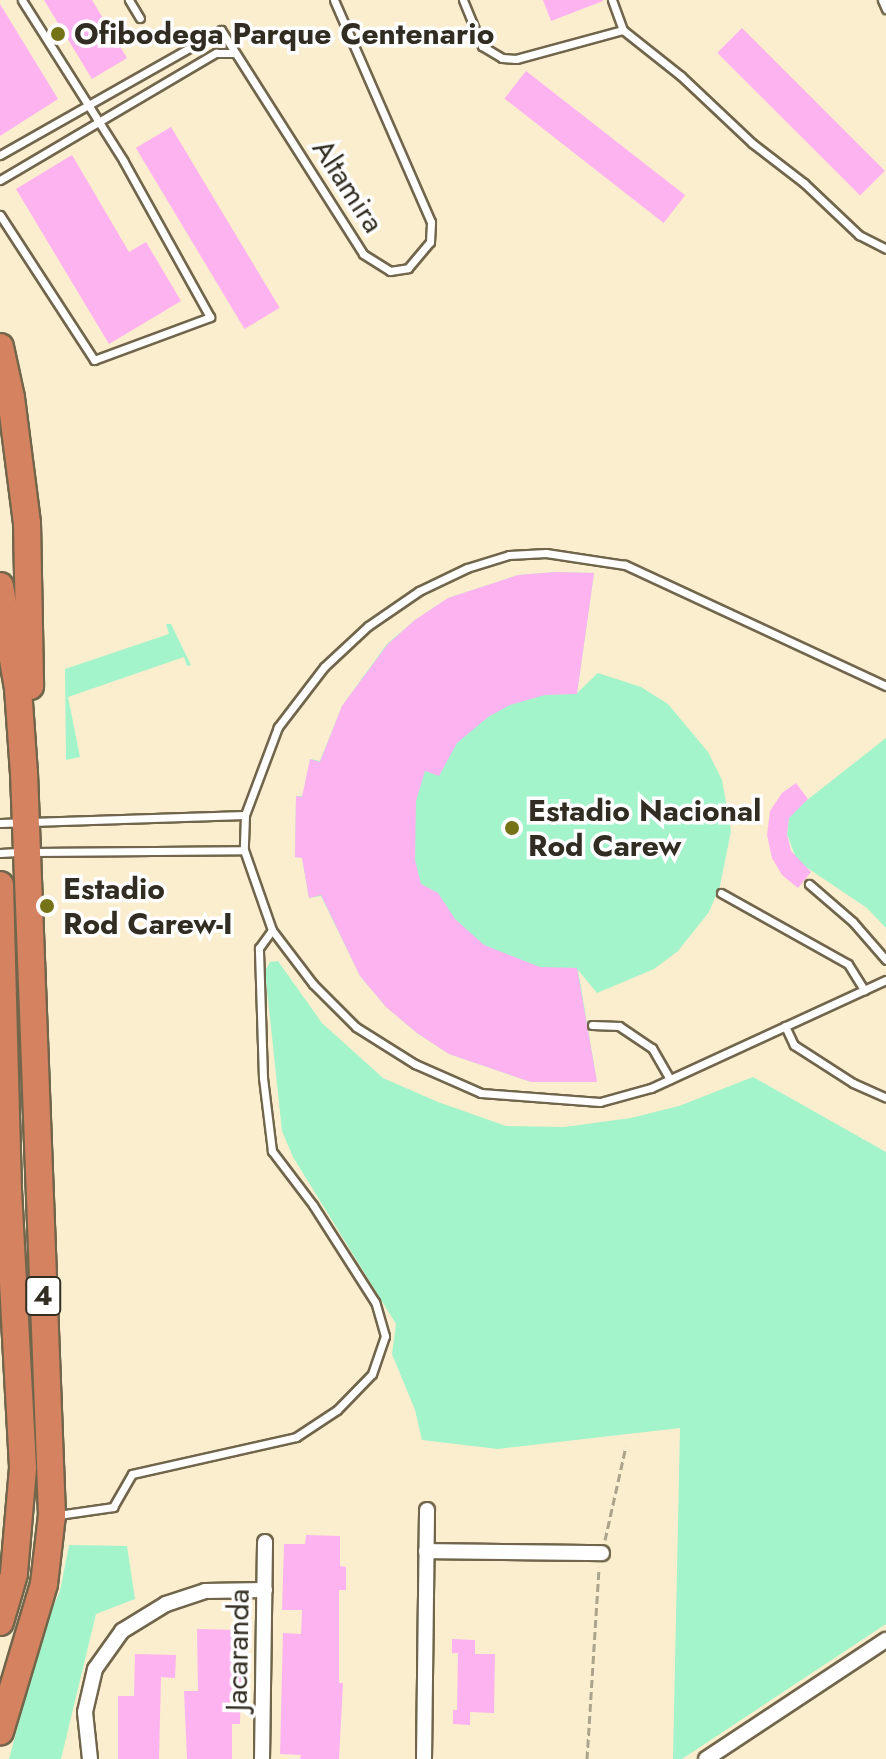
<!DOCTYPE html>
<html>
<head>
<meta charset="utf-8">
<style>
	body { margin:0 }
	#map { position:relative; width:886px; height:1759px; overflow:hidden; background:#fbeecf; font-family:Jost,sans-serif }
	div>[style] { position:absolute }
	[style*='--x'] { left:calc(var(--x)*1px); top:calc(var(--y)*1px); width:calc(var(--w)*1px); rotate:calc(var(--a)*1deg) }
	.green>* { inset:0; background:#a3f4ca }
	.building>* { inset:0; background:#fdb3f0; transform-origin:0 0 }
	.path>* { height:3px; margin-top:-1.5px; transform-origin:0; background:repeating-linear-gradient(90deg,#aca38b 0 8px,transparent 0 12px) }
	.roads { filter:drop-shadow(2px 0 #71664b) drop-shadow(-2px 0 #71664b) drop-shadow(0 2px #71664b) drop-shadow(0 -2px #71664b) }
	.service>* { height:7px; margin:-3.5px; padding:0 3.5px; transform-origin:3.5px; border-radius:3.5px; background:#fff }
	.minor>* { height:14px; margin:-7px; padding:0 7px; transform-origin:7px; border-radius:7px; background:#fff }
	.motorway>* { height:26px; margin:-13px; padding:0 13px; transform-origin:13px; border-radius:13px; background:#d4825f }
	.dots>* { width:22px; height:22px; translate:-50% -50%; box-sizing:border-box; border:4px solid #fff; border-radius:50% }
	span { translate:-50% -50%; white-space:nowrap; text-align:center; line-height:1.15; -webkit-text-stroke:7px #fff; paint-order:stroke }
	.shield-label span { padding:2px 6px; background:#fff; border:2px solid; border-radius:6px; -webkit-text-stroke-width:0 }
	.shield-label { font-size:28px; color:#322d22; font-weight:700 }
	.poi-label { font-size:30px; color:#322d22; font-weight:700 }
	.left { translate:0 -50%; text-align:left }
	.street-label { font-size:30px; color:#322d22 }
</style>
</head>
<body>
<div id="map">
	<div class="green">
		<i style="clip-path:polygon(556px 572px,594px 573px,577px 693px,598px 673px,641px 687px,668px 704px,708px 752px,722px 780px,731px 831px,720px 886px,709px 912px,678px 951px,654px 969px,597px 993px,578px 970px,597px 1082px,531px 1082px,449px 1054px,417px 1033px,386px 1007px,360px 976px,321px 896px,309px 898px,302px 858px,295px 857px,296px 796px,303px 796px,310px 759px,320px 761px,342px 706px,387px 644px,415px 620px,448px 598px,518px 575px)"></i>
		<i style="clip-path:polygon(166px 624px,171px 624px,191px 665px,187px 666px,184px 657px,68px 697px,80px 757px,66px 760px,65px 669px,169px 634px)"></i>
		<i style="clip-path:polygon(886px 738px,886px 928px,867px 908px,797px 861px,787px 834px,789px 818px,797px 808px)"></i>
		<i style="clip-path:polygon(278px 961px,322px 1023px,383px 1078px,438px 1102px,506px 1126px,564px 1127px,631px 1118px,679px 1106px,753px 1077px,886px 1152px,886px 1624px,682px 1759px,673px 1759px,680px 1428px,498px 1449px,422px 1440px,415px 1410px,392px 1354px,396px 1324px,293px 1157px,282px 1131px,265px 971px,270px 962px)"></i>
		<i style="clip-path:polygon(69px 1545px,127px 1546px,135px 1599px,96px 1614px,61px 1759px,9px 1759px,44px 1628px,60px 1591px)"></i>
	</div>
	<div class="building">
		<i style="clip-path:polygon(44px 0,92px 0,127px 58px,92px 79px)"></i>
		<i style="clip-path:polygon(543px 0,603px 0,603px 1px,551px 21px)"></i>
		<i style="clip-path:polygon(0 4px,58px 99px,0 136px)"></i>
		<i style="left:742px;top:28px;width:202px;height:35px;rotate:45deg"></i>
		<i style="left:526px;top:71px;width:202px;height:35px;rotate:38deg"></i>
		<i style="left:171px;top:127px;width:211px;height:41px;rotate:59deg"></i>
		<i style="clip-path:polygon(72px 155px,129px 252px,146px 242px,181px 301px,109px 344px,16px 189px)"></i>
		<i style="clip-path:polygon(556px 572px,594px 573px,577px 694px,545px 695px,510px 705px,488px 717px,457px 743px,439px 776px,425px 771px,416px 801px,415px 860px,421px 884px,438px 893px,455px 919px,484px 945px,540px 967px,577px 968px,597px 1082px,531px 1082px,449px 1054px,417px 1033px,386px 1007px,360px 976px,321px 895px,309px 898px,302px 858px,295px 857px,296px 796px,302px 797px,310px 759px,320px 762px,342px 706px,388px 644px,415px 620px,448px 598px,518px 575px)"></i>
		<i style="clip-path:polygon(796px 783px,808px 799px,789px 818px,787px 834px,791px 851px,811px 872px,798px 888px,782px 875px,772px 858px,767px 835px,770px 811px,782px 793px)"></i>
		<i style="clip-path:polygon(306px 1535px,340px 1536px,340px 1566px,346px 1567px,346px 1590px,339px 1590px,339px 1683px,343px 1683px,339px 1759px,300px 1759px,301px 1755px,280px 1754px,283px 1633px,301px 1634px,302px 1610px,282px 1610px,284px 1544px,305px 1544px)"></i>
		<i style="clip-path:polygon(197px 1629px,242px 1630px,240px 1724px,232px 1724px,232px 1759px,187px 1759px,184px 1691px,198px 1691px)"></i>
		<i style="clip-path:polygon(452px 1639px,475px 1640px,475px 1654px,495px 1654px,494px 1713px,470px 1712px,470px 1725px,453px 1724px,453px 1710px,457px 1710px,458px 1653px,452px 1653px)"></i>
		<i style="clip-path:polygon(135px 1654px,176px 1655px,175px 1678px,161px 1677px,159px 1759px,118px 1759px,118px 1696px,134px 1696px)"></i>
	</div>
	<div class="path">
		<i style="--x:605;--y:1540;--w:96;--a:-77.4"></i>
		<i style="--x:587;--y:1759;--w:192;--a:-86.4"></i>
	</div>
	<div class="roads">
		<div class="service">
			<i style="--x:129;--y:0;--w:21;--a:59"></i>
			<i style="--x:463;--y:0;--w:50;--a:67.6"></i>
			<i style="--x:482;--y:46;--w:23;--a:31"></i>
			<i style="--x:502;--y:58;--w:14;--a:4"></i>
			<i style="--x:516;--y:59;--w:111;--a:-15.2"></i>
			<i style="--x:623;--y:30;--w:74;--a:38.4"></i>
			<i style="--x:681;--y:76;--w:98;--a:43.3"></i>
			<i style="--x:752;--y:143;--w:66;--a:37.6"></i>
			<i style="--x:804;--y:183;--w:76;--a:43.4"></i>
			<i style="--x:859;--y:235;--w:30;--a:27"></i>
			<i style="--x:612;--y:0;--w:32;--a:70"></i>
			<i style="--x:882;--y:0;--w:10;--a:66"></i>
			<i style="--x:0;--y:155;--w:254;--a:-29.5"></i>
			<i style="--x:221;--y:30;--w:265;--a:57.6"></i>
			<i style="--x:363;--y:254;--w:32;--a:32"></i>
			<i style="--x:390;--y:271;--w:18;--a:-9"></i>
			<i style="--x:408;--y:268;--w:34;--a:-50"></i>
			<i style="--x:430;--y:242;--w:20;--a:-87"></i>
			<i style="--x:431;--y:222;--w:242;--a:-113.6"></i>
			<i style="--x:0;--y:180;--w:251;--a:-30.5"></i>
			<i style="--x:216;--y:53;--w:19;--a:0"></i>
			<i style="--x:0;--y:215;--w:173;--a:57"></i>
			<i style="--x:94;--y:360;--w:124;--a:-20.3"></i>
			<i style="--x:210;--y:317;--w:179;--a:-119"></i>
			<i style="--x:123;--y:160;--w:189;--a:-122.3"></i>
			<i style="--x:886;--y:686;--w:288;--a:-155.1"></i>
			<i style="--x:625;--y:565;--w:80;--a:-171.4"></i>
			<i style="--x:546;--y:553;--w:37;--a:177"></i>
			<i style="--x:509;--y:555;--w:44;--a:162.8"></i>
			<i style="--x:467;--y:568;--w:53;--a:154.4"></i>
			<i style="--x:419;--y:591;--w:62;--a:145.5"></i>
			<i style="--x:368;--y:626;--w:60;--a:137"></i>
			<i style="--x:324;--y:667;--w:76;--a:127.5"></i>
			<i style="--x:278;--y:727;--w:94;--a:110.6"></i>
			<i style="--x:245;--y:815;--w:35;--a:92"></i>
			<i style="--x:244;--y:850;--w:85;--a:70.7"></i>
			<i style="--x:272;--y:930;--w:68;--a:52.8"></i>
			<i style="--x:313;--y:984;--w:61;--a:45"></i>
			<i style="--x:356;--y:1027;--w:70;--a:32.1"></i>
			<i style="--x:415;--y:1064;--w:72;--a:23.7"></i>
			<i style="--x:481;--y:1093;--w:119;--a:4.3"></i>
			<i style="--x:600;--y:1102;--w:53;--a:-15.4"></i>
			<i style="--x:651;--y:1088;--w:259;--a:-24.7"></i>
			<i style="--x:0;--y:823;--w:245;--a:-1.9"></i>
			<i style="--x:34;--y:852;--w:210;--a:-0.5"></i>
			<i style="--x:0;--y:853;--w:22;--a:-3"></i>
			<i style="--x:809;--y:884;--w:58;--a:40.8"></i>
			<i style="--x:853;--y:922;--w:50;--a:49"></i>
			<i style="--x:721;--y:893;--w:145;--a:29.2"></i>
			<i style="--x:848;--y:964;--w:31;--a:58"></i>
			<i style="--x:592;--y:1025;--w:27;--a:2"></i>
			<i style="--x:619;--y:1026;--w:40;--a:34"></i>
			<i style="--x:652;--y:1048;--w:36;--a:60"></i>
			<i style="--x:785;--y:1026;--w:21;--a:65"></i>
			<i style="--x:794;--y:1045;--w:70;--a:32.8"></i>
			<i style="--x:853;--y:1083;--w:36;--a:24"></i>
			<i style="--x:58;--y:1515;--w:56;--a:-8.3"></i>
			<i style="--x:113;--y:1507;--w:38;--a:-60"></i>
			<i style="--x:132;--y:1474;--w:168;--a:-12.7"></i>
			<i style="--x:296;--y:1437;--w:49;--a:-33.4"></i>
			<i style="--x:337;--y:1410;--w:50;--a:-45.8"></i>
			<i style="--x:372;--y:1374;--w:40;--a:-71.1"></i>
			<i style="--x:385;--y:1336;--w:35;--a:-106"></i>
			<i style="--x:375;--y:1302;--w:115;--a:-122.6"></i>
			<i style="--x:313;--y:1205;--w:68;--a:-127.2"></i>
			<i style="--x:272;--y:1151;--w:74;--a:-97"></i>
			<i style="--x:263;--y:1078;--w:130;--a:-91.8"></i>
			<i style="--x:259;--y:948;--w:22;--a:-54"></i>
		</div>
		<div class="minor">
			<i style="--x:426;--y:1551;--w:176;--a:0.7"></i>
			<i style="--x:90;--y:1759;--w:47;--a:-96.1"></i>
			<i style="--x:85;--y:1712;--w:44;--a:-76.9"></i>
			<i style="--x:95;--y:1669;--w:47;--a:-54.6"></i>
			<i style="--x:122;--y:1631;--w:52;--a:-31.5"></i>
			<i style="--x:166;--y:1604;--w:41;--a:-18.4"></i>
			<i style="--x:205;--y:1591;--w:60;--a:-1"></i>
			<i style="--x:262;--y:1759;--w:217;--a:-89.2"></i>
			<i style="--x:424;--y:1759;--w:249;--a:-89.3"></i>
			<i style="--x:706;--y:1759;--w:216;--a:-33.5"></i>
		</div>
		<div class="motorway">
			<i style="--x:0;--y:347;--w:52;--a:77.8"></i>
			<i style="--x:11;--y:398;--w:126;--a:82.7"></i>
			<i style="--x:27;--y:523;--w:163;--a:88.9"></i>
			<i style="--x:0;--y:586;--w:104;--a:80"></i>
			<i style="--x:18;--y:688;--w:85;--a:86"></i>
			<i style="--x:24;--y:773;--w:743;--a:87.84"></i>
			<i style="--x:52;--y:1515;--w:69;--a:96.6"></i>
			<i style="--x:44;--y:1584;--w:154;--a:106.6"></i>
			<i style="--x:0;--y:885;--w:305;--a:88.5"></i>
			<i style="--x:8;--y:1190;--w:278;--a:86.9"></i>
			<i style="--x:23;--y:1468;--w:106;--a:94.9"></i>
			<i style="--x:14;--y:1574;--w:50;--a:106.3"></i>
		</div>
	</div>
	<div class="dots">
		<i style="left:58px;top:34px;background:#757317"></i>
		<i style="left:512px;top:828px;background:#757317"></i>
		<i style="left:47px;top:906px;background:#757317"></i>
	</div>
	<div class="shield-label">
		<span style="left:43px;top:1296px">4</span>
	</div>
	<div class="poi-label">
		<span class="left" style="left:74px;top:34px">Ofibodega Parque Centenario</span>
		<span class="left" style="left:528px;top:828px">Estadio Nacional<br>Rod Carew</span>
		<span class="left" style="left:63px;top:906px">Estadio<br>Rod Carew-I</span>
	</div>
	<div class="street-label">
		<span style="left:348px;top:186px;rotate:57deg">Altamira</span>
		<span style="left:238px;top:1650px;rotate:-89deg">Jacaranda</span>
	</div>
</div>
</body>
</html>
